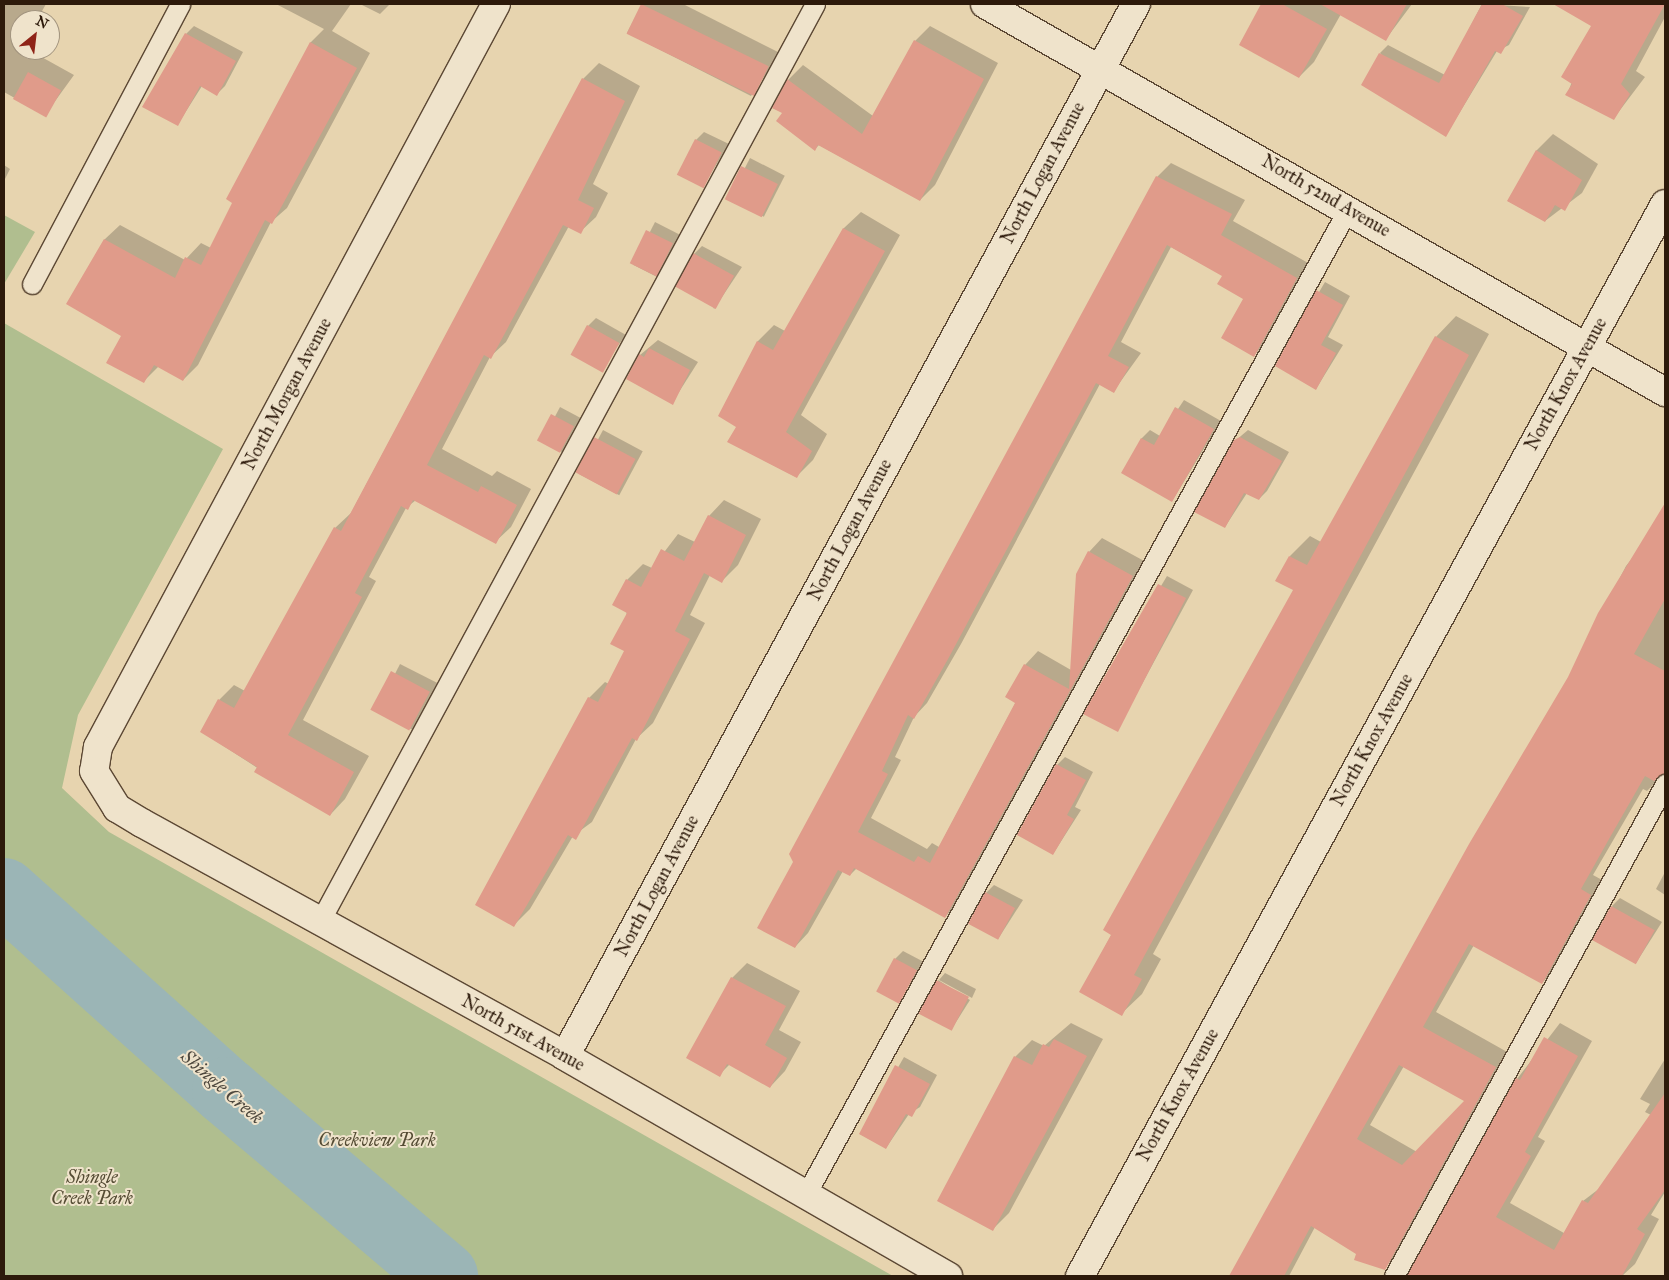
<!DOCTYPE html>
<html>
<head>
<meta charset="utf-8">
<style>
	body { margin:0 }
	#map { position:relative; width:1669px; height:1280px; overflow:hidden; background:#e7d4af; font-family:"IM FELL Great Primer",serif }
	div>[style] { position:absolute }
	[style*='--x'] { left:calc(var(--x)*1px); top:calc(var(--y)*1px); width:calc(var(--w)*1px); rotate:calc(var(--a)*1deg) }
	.green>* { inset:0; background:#b0be8f }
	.shadow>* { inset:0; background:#0003; transform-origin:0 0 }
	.river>* { height:68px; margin:-34px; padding:0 34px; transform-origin:34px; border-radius:34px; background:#9bb5b6 }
	.building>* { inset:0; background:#e09b8a; transform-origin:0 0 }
	.roads { filter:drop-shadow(1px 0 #5c4834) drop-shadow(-1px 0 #5c4834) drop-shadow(0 1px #5c4834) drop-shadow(0 -1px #5c4834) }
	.service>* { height:19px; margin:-9.5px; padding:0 9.5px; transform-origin:9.5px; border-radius:9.5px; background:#efe3cb }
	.minor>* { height:28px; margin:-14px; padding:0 14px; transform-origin:14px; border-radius:14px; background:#efe3cb }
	span { translate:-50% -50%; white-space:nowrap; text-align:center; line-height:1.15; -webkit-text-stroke:4px #efe3cb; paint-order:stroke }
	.street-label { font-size:18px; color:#2d1a0b }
	.park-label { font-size:18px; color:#544b33; font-style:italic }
	.water-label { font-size:19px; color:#4e483e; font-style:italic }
	.frame { position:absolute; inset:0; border:5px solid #2d1a0b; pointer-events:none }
	.north { position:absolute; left:10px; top:10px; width:50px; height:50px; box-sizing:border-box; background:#efe3cb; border:1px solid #a1937e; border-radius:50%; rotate:29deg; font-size:14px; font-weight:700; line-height:20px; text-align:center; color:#2d1a0b }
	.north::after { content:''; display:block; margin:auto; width:18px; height:22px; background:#8f2418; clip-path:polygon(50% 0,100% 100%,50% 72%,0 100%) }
</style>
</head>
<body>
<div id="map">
	<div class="green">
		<i style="clip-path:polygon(4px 215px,35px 232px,4px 284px)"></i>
		<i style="clip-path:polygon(4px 323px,223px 449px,78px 715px,62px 788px,109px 832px,893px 1276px,4px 1276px)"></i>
	</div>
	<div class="shadow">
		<i style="clip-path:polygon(4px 4px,46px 4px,37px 20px,20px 20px,20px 50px,29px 50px,74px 75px,45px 115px,4px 92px)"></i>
		<i style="clip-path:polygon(276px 4px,351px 4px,332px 31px,370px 53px,287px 208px,271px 222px,198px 365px,183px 380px,159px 366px,143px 382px,123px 335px,68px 304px,105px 239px,120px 225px,185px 260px,201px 243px,211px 248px,234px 202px,228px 199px,311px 42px,324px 29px)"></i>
		<i style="clip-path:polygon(360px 4px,390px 4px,380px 14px)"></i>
		<i style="clip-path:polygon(642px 4px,683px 4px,780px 53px,751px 96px,627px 33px)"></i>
		<i style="clip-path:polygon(1263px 4px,1412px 4px,1386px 39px,1341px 14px,1314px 62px,1299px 77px,1240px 44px)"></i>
		<i style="clip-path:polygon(1482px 4px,1530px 7px,1509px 45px,1497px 51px,1446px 135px,1380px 53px,1388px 45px,1445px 75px)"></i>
		<i style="clip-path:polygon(1581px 4px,1665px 4px,1665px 17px,1636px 71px,1645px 77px,1614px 118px,1567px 95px,1593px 25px,1575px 15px)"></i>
		<i style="clip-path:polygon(194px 26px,243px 52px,225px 86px,217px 94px,202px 86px,178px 124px,186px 34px)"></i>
		<i style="clip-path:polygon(930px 26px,998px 63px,935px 185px,920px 200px,819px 145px,815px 149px,784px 113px,773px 108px,788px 80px,803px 65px,873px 116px,915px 41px)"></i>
		<i style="clip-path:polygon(599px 63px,640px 86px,593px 184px,608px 193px,596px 217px,580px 232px,569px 226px,506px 342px,490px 357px,442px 449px,492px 476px,497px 471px,531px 489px,511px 527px,495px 542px,416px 500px,406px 508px,369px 577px,376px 581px,303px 720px,369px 756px,345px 799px,330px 815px,202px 732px,219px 700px,234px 685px,245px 691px,335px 528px,351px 513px,583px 79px)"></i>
		<i style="clip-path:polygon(704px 132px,729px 144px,703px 186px,696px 140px)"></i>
		<i style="clip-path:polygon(1553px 134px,1598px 164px,1582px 193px,1545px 221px,1508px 201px,1537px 150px)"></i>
		<i style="left:750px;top:158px;width:39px;height:46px;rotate:27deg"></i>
		<i style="clip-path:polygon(1171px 163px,1245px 200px,1233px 221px,1310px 264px,1267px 342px,1254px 355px,1245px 299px,1224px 276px,1171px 247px,1121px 342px,1141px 353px,1113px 392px,1100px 384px,961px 644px,927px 703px,914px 717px,895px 757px,901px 760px,871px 818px,927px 849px,932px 843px,939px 847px,1016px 702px,1025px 665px,1038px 651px,1071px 670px,1089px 552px,1102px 538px,1146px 562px,958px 903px,945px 917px,857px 868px,850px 875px,843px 871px,808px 933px,795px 947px,794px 862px,790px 854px,1157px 177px)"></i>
		<i style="clip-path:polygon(4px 165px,10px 169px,4px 181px)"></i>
		<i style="clip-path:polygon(861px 212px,900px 235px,801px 415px,827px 434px,813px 460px,796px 477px,729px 442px,738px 426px,719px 416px,758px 341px,774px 325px,785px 331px,844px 228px)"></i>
		<i style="left:655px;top:222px;width:28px;height:48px;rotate:27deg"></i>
		<i style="clip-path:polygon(702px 246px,742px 267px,714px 309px,694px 254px)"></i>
		<i style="clip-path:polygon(1325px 282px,1350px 296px,1328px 337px,1343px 345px,1316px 389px,1276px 365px)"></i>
		<i style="clip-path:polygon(1456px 316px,1489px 334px,1153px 954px,1161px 959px,1142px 994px,1121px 1014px,1081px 992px,1295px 589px,1290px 556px,1310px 536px,1321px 542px,1436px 337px)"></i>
		<i style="clip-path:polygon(596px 318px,626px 335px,600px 369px,588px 326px)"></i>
		<i style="clip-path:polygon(658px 340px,698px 362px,672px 403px,640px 355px)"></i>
		<i style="clip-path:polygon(1184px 400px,1221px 421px,1172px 501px,1123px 473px,1142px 438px,1150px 430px,1160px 436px)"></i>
		<i style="left:560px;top:407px;width:24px;height:39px;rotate:28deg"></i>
		<i style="left:603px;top:430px;width:45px;height:50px;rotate:28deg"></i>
		<i style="clip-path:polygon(1248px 430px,1289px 452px,1267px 491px,1259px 499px,1247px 493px,1225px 527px,1235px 441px)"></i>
		<i style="clip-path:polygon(724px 500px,761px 519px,738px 565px,722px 581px,710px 575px,690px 615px,705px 623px,653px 723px,636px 739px,592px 822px,573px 836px,530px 909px,514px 925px,589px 698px,605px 682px,609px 684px,626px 651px,627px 580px,643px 564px,652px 568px,678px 534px,695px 542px,709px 516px)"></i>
		<i style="clip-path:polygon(evenodd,1664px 518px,1665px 773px,1647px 791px,1643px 789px,1593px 875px,1604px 881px,1555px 969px,1542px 983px,1474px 945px,1436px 1012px,1509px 1053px,1398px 1254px,1384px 1268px,1315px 1227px,1289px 1276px,1232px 1276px,1470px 844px,1569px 677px,1626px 566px,1664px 518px,1404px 1066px,1466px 1101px,1417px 1152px,1370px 1125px,1404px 1066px)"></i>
		<i style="clip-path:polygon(1167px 576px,1193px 590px,1117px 730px,1085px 713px)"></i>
		<i style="left:400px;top:664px;width:42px;height:53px;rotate:27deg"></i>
		<i style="clip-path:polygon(1065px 757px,1093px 772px,1075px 807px,1081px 810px,1053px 854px,1057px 765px)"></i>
		<i style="clip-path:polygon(1665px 872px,1665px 895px,1656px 889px)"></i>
		<i style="clip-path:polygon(994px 885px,1023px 900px,998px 939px,986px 893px)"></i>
		<i style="clip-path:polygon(1620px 898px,1662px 922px,1636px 963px,1612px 906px)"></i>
		<i style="clip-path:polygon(903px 951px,924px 962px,898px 1002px,895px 959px)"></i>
		<i style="clip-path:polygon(747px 963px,800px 991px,779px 1030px,801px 1042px,785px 1071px,770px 1087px,730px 1064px,719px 1075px,732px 978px)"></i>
		<i style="clip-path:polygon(945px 973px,976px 989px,972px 998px,939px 980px)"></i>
		<i style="clip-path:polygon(938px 980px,970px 1000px,951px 1030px,938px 981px)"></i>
		<i style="clip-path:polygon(1071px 1023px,1103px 1039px,1009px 1213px,992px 1230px,1015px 1057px,1032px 1040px,1044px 1046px)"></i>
		<i style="clip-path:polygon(1560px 1023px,1592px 1041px,1538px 1137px,1545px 1141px,1510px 1203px,1564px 1233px,1583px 1201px,1600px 1188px,1651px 1115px,1645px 1112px,1650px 1104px,1640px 1099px,1665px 1059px,1665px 1192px,1651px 1215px,1659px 1219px,1635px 1264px,1622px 1276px,1476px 1276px,1466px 1271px,1462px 1276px,1407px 1276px,1517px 1079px)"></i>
		<i style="clip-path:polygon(904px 1057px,937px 1075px,920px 1107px,909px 1114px,886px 1148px,860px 1134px)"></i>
	</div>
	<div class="river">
		<i style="--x:4;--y:892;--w:298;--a:41.9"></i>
		<i style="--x:226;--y:1091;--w:286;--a:40.3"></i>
	</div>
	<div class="building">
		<i style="left:641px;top:4px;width:142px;height:33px;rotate:26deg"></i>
		<i style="clip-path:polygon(1261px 4px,1282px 4px,1327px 29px,1299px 78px,1239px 45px)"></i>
		<i style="clip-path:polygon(1320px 4px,1407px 4px,1386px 41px)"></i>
		<i style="clip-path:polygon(1482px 4px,1502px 4px,1523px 16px,1501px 54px,1495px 51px,1446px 137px,1361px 85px,1379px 53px,1439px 83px)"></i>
		<i style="clip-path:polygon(1553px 4px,1665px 4px,1621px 84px,1630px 94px,1614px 120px,1565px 95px,1572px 84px,1561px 77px,1591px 26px)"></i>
		<i style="clip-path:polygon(185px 33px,236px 61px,217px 96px,200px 86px,178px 126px,142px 107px)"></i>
		<i style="clip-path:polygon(914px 40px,984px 79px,920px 201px,818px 145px,815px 151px,776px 121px,782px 113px,772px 108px,787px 79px,862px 134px)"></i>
		<i style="clip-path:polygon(310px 42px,357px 68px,272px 224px,265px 220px,183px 381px,154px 365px,144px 383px,106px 363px,121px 336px,66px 304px,104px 239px,175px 278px,185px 257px,201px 265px,232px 203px,226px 199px)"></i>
		<i style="left:28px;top:72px;width:38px;height:31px;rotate:29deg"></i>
		<i style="clip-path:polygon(582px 78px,625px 101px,578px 200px,594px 208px,581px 234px,563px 225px,491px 359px,484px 355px,427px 465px,478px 492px,481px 486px,517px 505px,496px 544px,413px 500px,408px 510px,401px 506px,355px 593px,362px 597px,288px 735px,354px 772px,330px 816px,254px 772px,257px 767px,200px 732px,218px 699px,234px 708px,334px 527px,341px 531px)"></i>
		<i style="left:695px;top:139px;width:30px;height:40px;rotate:27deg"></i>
		<i style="clip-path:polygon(1536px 150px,1582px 180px,1565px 211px,1555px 205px,1545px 222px,1507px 201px)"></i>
		<i style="left:741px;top:166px;width:41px;height:37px;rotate:26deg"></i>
		<i style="clip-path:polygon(1156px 176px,1232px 214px,1221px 235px,1297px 278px,1254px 357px,1221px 338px,1243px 299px,1217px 284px,1222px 276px,1167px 245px,1108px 356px,1129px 367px,1114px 393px,1096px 383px,948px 659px,914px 719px,908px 715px,882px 771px,888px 774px,858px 832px,914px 862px,918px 856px,930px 863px,1015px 703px,1005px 697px,1024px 664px,1069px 689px,1076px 574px,1088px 551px,1133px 576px,945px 918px,854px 868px,850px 876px,838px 870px,795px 948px,757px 928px,793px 862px,789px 854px)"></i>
		<i style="clip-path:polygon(843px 228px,885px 251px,786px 432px,812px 451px,797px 478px,727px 442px,736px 427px,718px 416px,757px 341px,773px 350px)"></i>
		<i style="left:646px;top:230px;width:30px;height:37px;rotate:26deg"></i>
		<i style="left:693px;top:253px;width:47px;height:38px;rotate:29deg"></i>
		<i style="clip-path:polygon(1316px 290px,1343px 305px,1321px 345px,1336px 353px,1316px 390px,1275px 366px)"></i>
		<i style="left:587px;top:325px;width:37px;height:34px;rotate:29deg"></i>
		<i style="clip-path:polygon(1435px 336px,1469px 355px,1134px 975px,1142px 979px,1122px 1016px,1079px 992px,1111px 935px,1103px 930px,1293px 590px,1275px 581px,1289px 556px,1307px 565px)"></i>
		<i style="clip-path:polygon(649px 348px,690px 370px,673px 405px,626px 379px,639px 354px,644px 357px)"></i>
		<i style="clip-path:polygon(1175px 407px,1214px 429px,1172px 502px,1121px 473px,1141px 438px,1154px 445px)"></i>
		<i style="left:551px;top:414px;width:26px;height:30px;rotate:28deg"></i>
		<i style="left:594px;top:437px;width:47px;height:40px;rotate:28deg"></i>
		<i style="clip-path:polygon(1240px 437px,1282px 461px,1259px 500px,1244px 493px,1225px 528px,1194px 512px,1234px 440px)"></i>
		<i style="clip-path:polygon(evenodd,1665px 503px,1665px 599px,1634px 654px,1665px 671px,1665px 773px,1654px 781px,1645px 776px,1609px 839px,1581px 889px,1591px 895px,1542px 984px,1469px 944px,1423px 1027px,1496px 1067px,1385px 1270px,1354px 1260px,1356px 1254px,1311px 1226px,1284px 1276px,1229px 1276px,1469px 844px,1568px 677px,1598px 613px,1665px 503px,1399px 1065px,1464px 1101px,1402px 1165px,1357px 1139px,1399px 1065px)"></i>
		<i style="clip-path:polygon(708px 515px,746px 535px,722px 583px,704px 573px,675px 631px,690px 639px,637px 741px,632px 738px,576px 840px,568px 835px,514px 927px,475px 905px,588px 697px,598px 702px,624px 651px,610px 644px,627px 613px,612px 605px,626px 579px,641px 587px,661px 549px,684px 561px)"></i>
		<i style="clip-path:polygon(1158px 584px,1186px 598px,1118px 732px,1083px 714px)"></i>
		<i style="left:391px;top:671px;width:44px;height:44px;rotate:28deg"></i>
		<i style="clip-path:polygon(1056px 764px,1086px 780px,1067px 815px,1074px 819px,1053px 855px,1017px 835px)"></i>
		<i style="left:985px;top:892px;width:34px;height:36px;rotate:28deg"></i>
		<i style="left:1611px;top:906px;width:50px;height:39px;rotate:29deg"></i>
		<i style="left:894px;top:958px;width:26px;height:38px;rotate:28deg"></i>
		<i style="clip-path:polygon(731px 977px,786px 1006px,765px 1045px,787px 1058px,770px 1088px,727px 1064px,720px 1077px,686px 1058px)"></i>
		<i style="left:936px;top:980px;width:37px;height:38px;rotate:27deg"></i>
		<i style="clip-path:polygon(1544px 1037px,1578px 1056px,1525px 1152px,1531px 1156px,1496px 1217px,1554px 1250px,1582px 1200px,1588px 1203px,1665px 1093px,1665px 1190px,1637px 1229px,1645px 1234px,1622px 1276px,1407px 1276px,1516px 1078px,1520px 1080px)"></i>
		<i style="clip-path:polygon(1054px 1039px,1087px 1056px,993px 1231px,937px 1201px,1014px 1056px,1032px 1065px,1043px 1044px,1049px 1047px)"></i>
		<i style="clip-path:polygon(895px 1065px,930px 1084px,912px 1117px,906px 1114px,886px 1149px,859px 1134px)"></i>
	</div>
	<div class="roads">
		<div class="service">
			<i style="--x:32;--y:284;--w:317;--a:-62.1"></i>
			<i style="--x:319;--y:923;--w:1044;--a:-61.64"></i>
			<i style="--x:805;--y:1196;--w:1127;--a:-61.18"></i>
			<i style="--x:1394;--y:1276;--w:562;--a:-61.15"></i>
		</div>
		<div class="minor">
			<i style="--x:496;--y:4;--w:843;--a:118.18"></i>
			<i style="--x:98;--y:747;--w:24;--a:99"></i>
			<i style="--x:94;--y:771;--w:44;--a:58.1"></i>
			<i style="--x:117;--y:808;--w:29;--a:31"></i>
			<i style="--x:142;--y:823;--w:483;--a:28.8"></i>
			<i style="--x:565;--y:1056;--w:442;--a:29.9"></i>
			<i style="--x:985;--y:4;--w:783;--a:29.71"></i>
			<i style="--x:565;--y:1056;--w:1197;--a:-61.51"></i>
			<i style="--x:1080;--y:1276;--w:1221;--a:-61.38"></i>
		</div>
	</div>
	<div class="street-label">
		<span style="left:1043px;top:173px;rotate:-62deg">North Logan Avenue</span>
		<span style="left:1326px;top:196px;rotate:30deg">North 52nd Avenue</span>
		<span style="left:1566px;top:384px;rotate:-61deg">North Knox Avenue</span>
		<span style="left:287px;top:394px;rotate:-62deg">North Morgan Avenue</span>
		<span style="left:850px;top:530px;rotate:-62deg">North Logan Avenue</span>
		<span style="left:1372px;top:740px;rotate:-61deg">North Knox Avenue</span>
		<span style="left:657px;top:886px;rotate:-62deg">North Logan Avenue</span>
		<span style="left:523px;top:1033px;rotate:29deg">North 51st Avenue</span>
		<span style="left:1178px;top:1095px;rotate:-61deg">North Knox Avenue</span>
	</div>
	<div class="park-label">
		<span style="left:377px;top:1140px">Creekview Park</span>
		<span style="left:92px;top:1188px">Shingle<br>Creek Park</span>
	</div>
	<div class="water-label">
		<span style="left:222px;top:1087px;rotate:41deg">Shingle Creek</span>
	</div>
	<div class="frame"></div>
	<div class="north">N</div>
</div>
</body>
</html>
